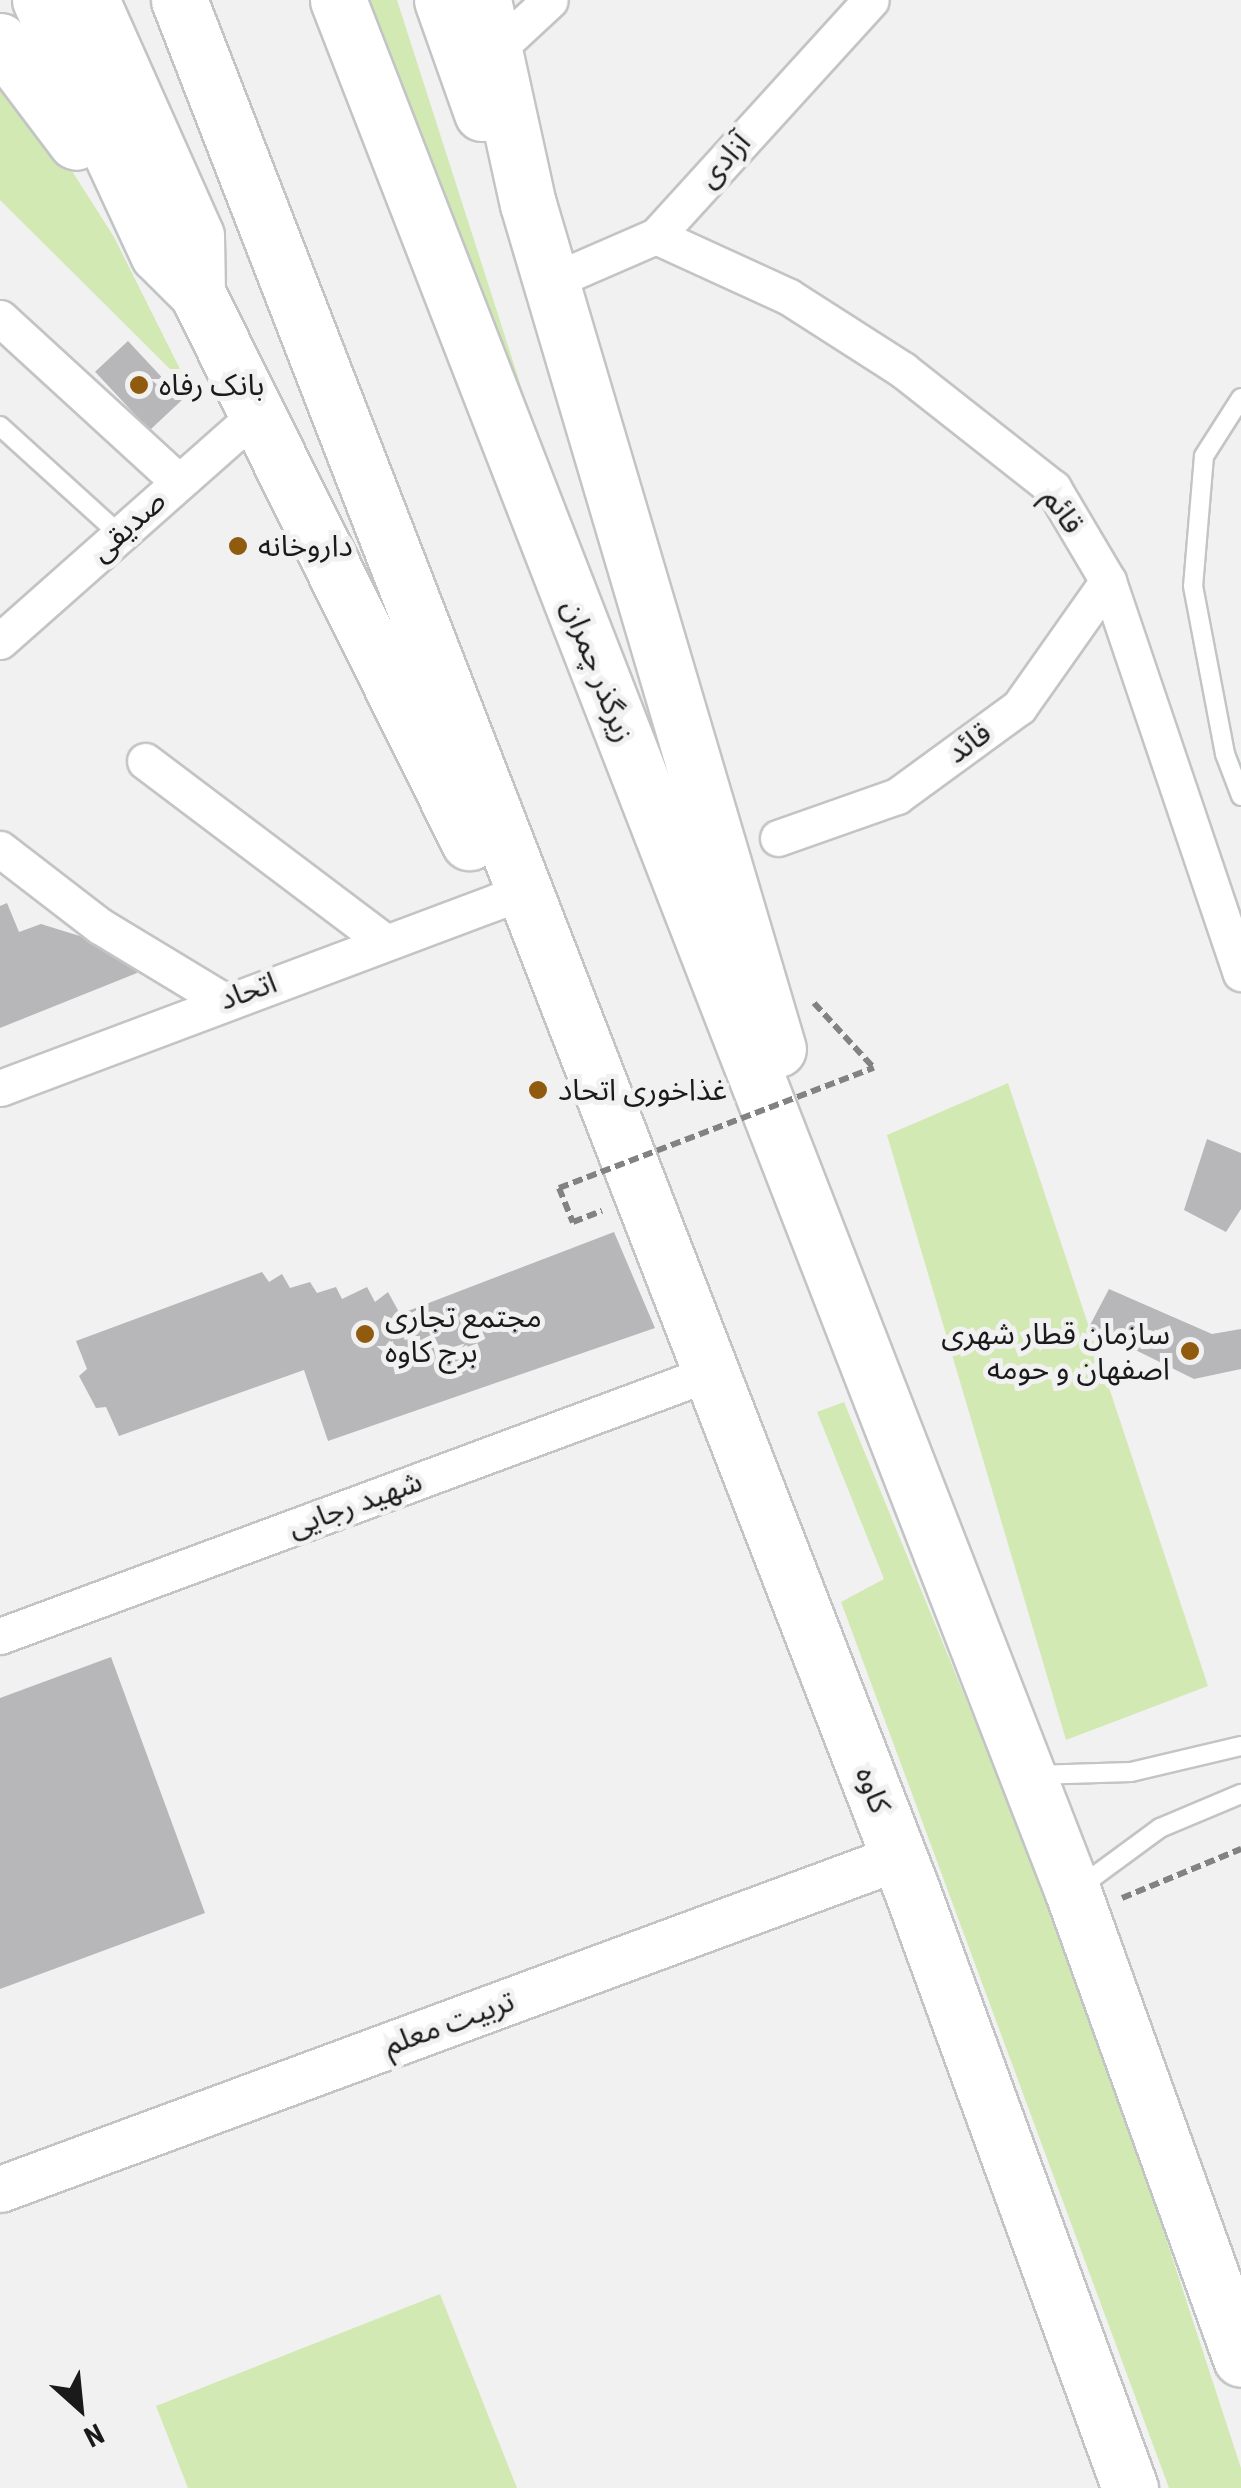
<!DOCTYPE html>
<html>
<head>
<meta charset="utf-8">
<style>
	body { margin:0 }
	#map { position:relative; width:1241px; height:2488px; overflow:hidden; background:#f1f1f2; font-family:"Roboto Condensed","Noto Sans Arabic",sans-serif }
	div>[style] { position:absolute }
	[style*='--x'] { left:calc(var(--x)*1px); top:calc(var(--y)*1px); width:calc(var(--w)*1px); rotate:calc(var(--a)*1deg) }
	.green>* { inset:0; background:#d3e9b3 }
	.building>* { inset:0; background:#b7b7b9; transform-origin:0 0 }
	.path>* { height:6px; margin-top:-3px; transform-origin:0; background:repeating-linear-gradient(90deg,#828282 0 10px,transparent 0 15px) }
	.roads { filter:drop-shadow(2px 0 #c3c4c5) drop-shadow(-2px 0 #c3c4c5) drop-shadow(0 2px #c3c4c5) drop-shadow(0 -2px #c3c4c5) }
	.service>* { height:18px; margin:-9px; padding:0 9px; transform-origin:9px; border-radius:9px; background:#fff }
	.minor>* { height:35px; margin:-17.5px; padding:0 17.5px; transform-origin:17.5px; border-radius:17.5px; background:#fff }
	.tertiary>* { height:45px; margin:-22.5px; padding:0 22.5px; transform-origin:22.5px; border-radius:22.5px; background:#fff }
	.primary>* { height:55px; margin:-27.5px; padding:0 27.5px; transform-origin:27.5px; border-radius:27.5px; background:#fff }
	.path-bridge>* { height:6px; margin-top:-3px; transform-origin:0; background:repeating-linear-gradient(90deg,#828282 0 10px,transparent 0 15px) }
	.dots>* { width:28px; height:28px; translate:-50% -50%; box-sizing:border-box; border:5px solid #f1f1f2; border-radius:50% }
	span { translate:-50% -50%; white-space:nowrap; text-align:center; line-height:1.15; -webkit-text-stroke:10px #f1f1f2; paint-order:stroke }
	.street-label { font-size:30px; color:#1a1a1a }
	.poi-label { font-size:30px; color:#1a1a1a }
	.left { translate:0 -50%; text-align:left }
	.right { translate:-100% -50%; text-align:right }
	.north { position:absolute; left:30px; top:2358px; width:100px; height:100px; -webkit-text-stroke:8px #f1f1f2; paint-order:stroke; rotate:153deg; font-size:28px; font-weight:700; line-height:40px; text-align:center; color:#1a1a1a }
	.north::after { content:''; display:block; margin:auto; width:35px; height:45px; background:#1a1a1a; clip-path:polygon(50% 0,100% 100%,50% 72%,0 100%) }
</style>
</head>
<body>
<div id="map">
	<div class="green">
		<i style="clip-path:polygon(366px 0,397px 0,597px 623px)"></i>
		<i style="clip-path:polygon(0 58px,114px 237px,190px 389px,0 200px)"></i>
		<i style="clip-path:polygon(1008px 1083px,1208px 1686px,1066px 1740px,887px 1135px)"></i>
		<i style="clip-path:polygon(844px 1402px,1020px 1831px,1140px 2159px,1241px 2468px,1241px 2488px,1169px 2488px,841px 1602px,884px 1579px,817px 1412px)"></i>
		<i style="clip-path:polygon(440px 2294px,517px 2488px,188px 2488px,156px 2406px)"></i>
	</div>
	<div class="building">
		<i style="left:128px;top:341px;width:80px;height:45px;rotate:47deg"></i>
		<i style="clip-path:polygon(7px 903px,19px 932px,41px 924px,128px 951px,137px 973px,0 1028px,0 906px)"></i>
		<i style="clip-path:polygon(1207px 1139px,1241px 1153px,1241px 1209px,1226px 1232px,1184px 1210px)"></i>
		<i style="clip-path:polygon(614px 1232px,655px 1328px,328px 1441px,304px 1370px,119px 1436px,106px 1407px,96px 1408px,79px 1376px,87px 1369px,76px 1341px,262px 1272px,269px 1282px,282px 1274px,290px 1288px,310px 1282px,317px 1293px,336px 1287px,342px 1299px,367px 1287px,375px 1302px,388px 1292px,400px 1314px)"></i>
		<i style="clip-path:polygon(1109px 1289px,1212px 1334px,1241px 1329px,1241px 1369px,1194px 1379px,1089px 1327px)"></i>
		<i style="clip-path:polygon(111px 1657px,205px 1913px,0 1989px,0 1698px)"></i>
	</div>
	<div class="path">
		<i style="--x:814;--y:1003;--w:88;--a:47.3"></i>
		<i style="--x:559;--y:1188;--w:37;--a:68"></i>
		<i style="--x:573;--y:1222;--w:31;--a:-21"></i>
		<i style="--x:1122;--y:1898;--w:129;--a:-22.4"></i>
	</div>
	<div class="roads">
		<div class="service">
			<i style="--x:1241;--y:398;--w:69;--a:122.5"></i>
			<i style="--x:1204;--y:456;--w:130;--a:94.8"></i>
			<i style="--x:1193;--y:586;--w:171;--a:79.2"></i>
			<i style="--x:1225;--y:754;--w:45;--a:69.1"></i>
			<i style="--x:0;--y:426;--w:161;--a:42.2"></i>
			<i style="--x:1035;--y:1775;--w:96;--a:-1.8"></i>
			<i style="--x:1131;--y:1772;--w:113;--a:-13.3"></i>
			<i style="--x:1077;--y:1889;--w:103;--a:-36.3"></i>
			<i style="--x:1160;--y:1828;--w:88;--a:-22.8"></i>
		</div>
		<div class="minor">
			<i style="--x:494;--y:52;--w:76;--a:-42.9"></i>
			<i style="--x:656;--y:236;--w:146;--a:24.6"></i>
			<i style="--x:789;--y:297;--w:135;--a:32.6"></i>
			<i style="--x:903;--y:370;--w:191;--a:38.2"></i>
			<i style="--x:1053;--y:488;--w:108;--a:59.4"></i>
			<i style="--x:1108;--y:581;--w:414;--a:71.3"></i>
			<i style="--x:550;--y:282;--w:116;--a:-23.5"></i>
			<i style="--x:656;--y:236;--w:319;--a:-47.7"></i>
			<i style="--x:0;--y:318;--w:241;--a:42.5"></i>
			<i style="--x:0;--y:641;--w:343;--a:-41.5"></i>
			<i style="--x:145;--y:761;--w:301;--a:37"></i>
			<i style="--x:778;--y:838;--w:126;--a:-19.4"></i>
			<i style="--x:897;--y:796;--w:151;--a:-36.1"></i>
			<i style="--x:1019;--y:707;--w:154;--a:-54.8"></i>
			<i style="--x:0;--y:849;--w:126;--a:37.6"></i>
			<i style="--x:100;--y:926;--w:143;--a:31.2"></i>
			<i style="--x:0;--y:1088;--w:532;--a:-20.58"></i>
			<i style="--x:0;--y:1636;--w:757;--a:-20.33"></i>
		</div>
		<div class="tertiary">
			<i style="--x:0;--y:2189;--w:958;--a:-20.27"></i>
		</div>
		<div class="primary">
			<i style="--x:40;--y:0;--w:280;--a:65.1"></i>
			<i style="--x:158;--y:254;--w:55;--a:45"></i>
			<i style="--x:197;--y:293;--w:613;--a:63.64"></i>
			<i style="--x:91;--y:0;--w:258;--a:66"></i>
			<i style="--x:196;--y:236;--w:57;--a:89"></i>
			<i style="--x:179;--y:0;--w:2025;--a:68.81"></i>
			<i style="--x:911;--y:1888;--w:639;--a:69.95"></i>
			<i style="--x:338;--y:0;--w:2030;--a:68.77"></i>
			<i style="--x:1073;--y:1892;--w:496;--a:70.2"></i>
			<i style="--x:442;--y:0;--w:120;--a:70.5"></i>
			<i style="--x:483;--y:0;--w:209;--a:77.6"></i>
			<i style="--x:528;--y:204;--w:881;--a:73.52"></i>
			<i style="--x:0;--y:41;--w:126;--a:53"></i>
		</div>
	</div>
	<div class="path-bridge">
		<i style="--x:559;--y:1188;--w:337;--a:-20.9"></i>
	</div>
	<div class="dots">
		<i style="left:139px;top:385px;background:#905b0f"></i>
		<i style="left:238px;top:546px;background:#905b0f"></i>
		<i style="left:538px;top:1090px;background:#905b0f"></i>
		<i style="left:365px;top:1334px;background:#905b0f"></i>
		<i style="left:1190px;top:1351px;background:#905b0f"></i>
	</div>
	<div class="street-label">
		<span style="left:724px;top:160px;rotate:-48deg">آزادی</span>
		<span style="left:1063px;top:511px;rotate:56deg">قائم</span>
		<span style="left:128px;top:526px;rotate:-42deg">صدیقی</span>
		<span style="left:598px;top:671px;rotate:69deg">زیرگذر چمران</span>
		<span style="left:969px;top:743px;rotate:-36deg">قائد</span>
		<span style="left:248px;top:991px;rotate:-20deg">اتحاد</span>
		<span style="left:355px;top:1504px;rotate:-20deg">شهید رجایی</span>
		<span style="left:873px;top:1790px;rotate:69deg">کاوه</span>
		<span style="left:449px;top:2023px;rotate:-20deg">تربیت معلم</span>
	</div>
	<div class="poi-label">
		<span class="left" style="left:159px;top:385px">بانک رفاه</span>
		<span class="left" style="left:258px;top:546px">داروخانه</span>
		<span class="left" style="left:558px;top:1090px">غذاخوری اتحاد</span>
		<span class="left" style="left:385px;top:1334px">مجتمع تجاری<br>برج کاوه</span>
		<span class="right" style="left:1170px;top:1351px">سازمان قطار شهری<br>اصفهان و حومه</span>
	</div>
	<div class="north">N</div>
</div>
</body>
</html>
